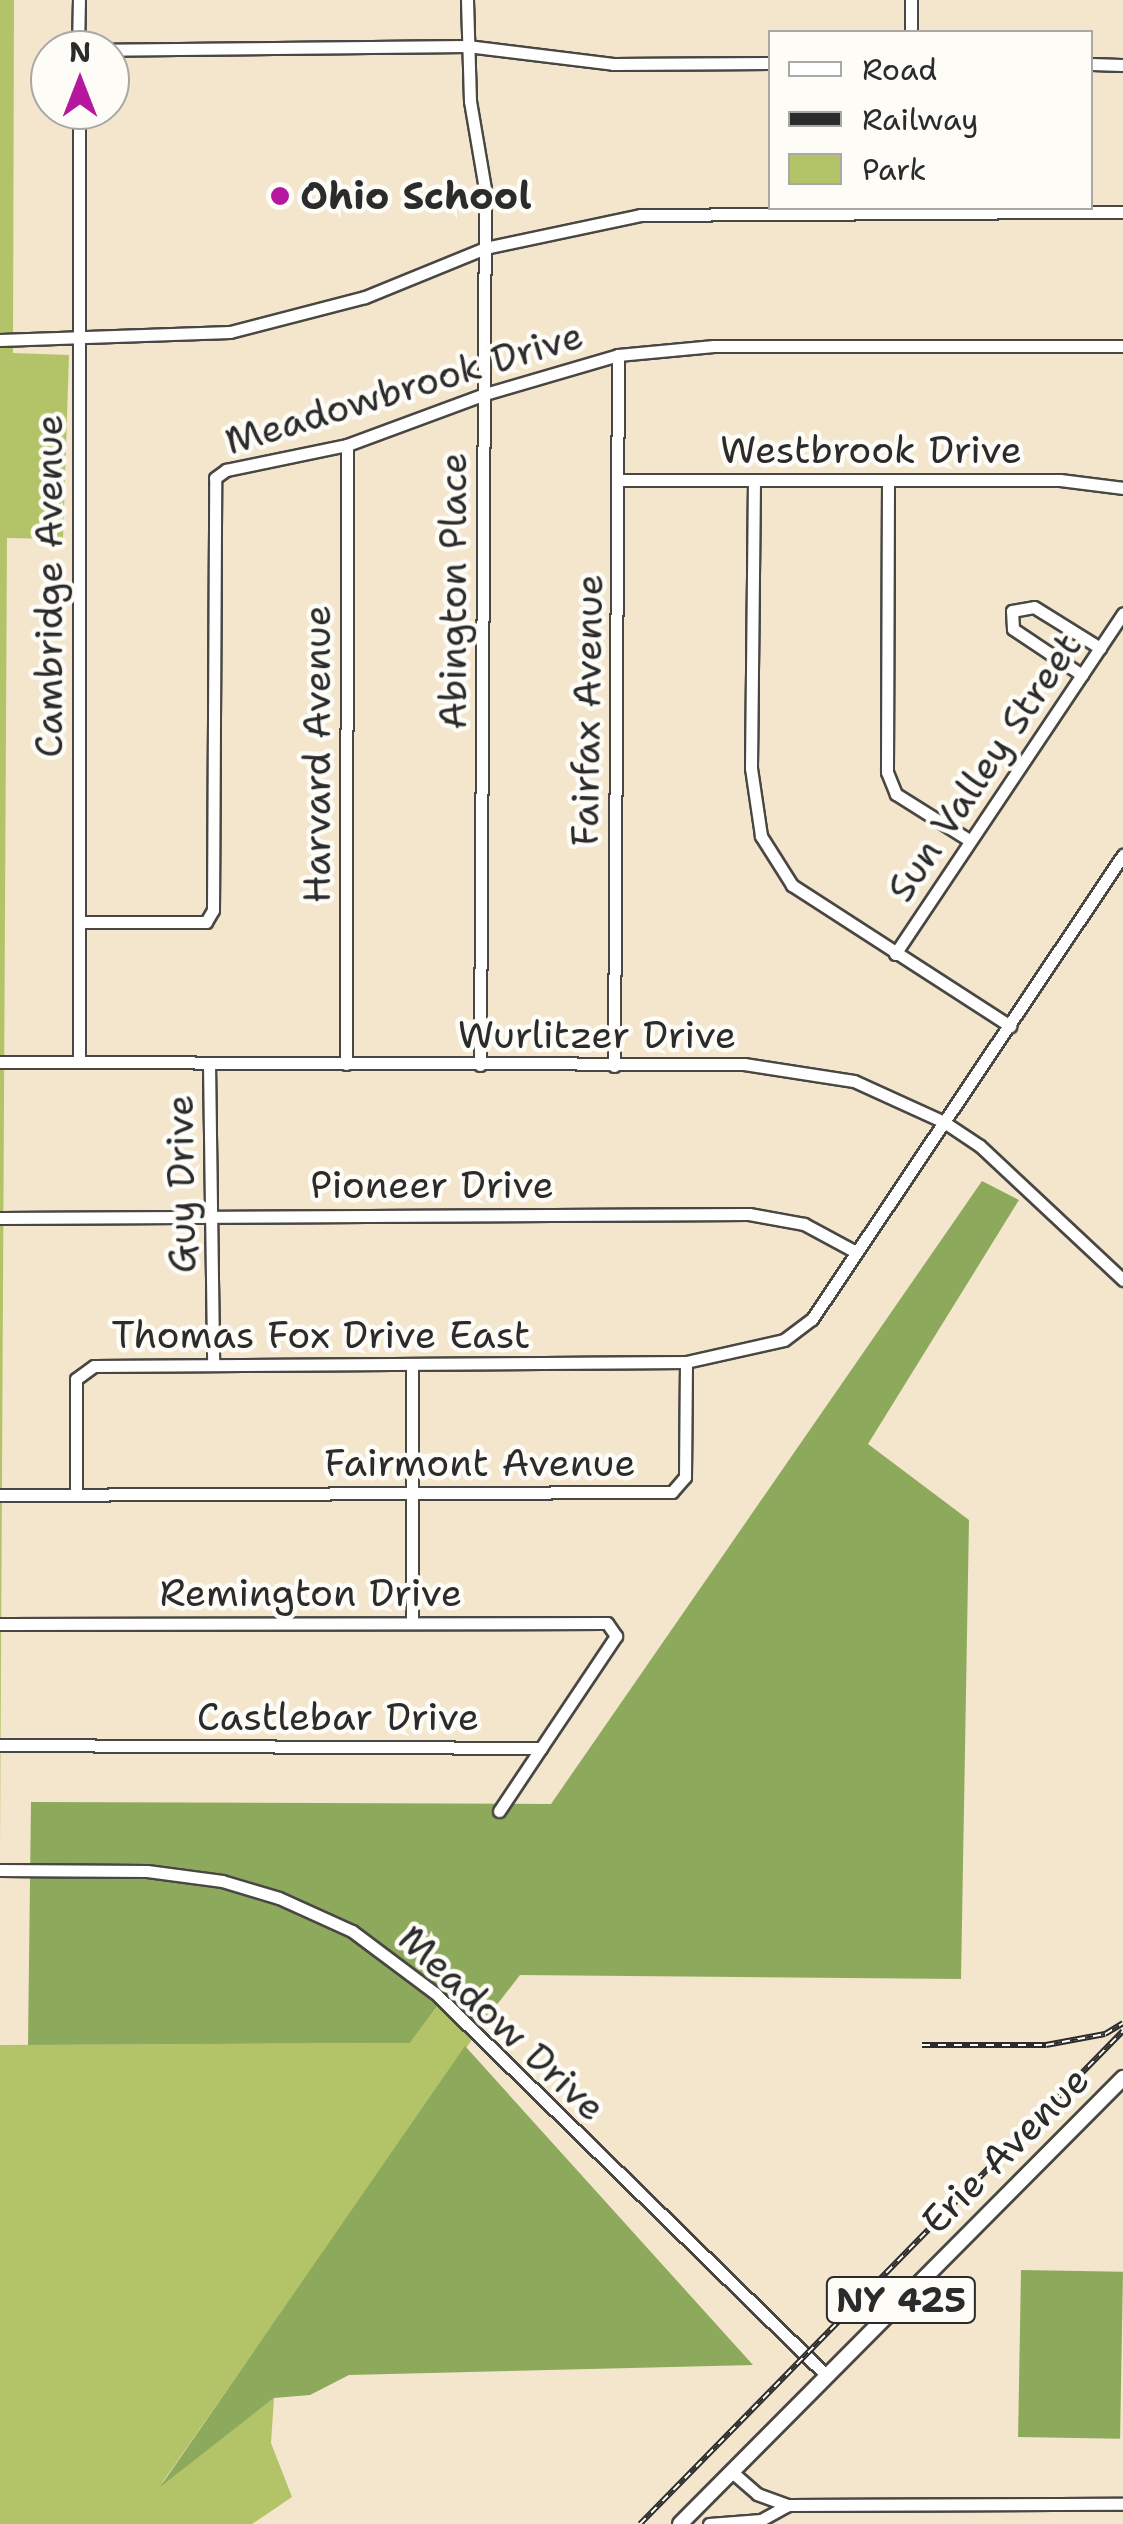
<!DOCTYPE html>
<html>
<head>
<meta charset="utf-8">
<style>
	body { margin:0 }
	#map { position:relative; width:1123px; height:2524px; overflow:hidden; background:#f3e6cd; font-family:"Shantell Sans",sans-serif }
	div>[style] { position:absolute }
	[style*='--x'] { left:calc(var(--x)*1px); top:calc(var(--y)*1px); width:calc(var(--w)*1px); rotate:calc(var(--a)*1deg) }
	.green>* { inset:0; background:#b2c467 }
	.forest>* { inset:0; background:#8daa5c; transform-origin:0 0 }
	.roads { filter:drop-shadow(2px 0 #494743) drop-shadow(-2px 0 #494743) drop-shadow(0 2px #494743) drop-shadow(0 -2px #494743) }
	.minor>* { height:11px; margin:-5.5px; padding:0 5.5px; transform-origin:5.5px; border-radius:5.5px; background:#fff }
	.major>* { height:14px; margin:-7px; padding:0 7px; transform-origin:7px; border-radius:7px; background:#fff }
	.rail>* { height:6px; margin-top:-3px; transform-origin:0; background:repeating-linear-gradient(90deg,#fdfcf7 0 8px,#2b2b2b 0 16px); box-sizing:border-box; border-block:2px solid #2b2b2b }
	.dots>* { width:28px; height:28px; translate:-50% -50%; box-sizing:border-box; border:5px solid #fdfcf7; border-radius:50% }
	span { translate:-50% -50%; white-space:nowrap; text-align:center; line-height:1.15; -webkit-text-stroke:9px #fdfcf7; paint-order:stroke }
	.shield-label span { padding:2px 8px; background:#fdfcf7; border:2px solid; border-radius:8px; -webkit-text-stroke-width:0 }
	.shield-label { font-size:35px; color:#2b2b2b; font-weight:700 }
	.poi-label { font-size:38px; color:#2b2b2b; font-weight:700 }
	.left { translate:0 -50%; text-align:left }
	.street-label { font-size:38px; color:#2b2b2b }
	.legend { position:absolute; left:768px; top:30px; width:325px; height:180px; box-sizing:border-box; background:#fdfcf7; border:2px solid #a9a8a5; margin:0; padding:12px 18px; list-style:none; font-size:30px; color:#2b2b2b }
	.legend li { display:flex; align-items:center; gap:20px; height:50px }
	.legend b { width:50px; border:2px solid #a9a8a5 }
	.north { position:absolute; left:30px; top:30px; width:100px; height:100px; box-sizing:border-box; background:#fdfcf7; border:2px solid #a9a8a5; border-radius:50%; rotate:0deg; font-size:28px; font-weight:700; line-height:40px; text-align:center; color:#2b2b2b }
	.north::after { content:''; display:block; margin:auto; width:35px; height:45px; background:#b5179e; clip-path:polygon(50% 0,100% 100%,50% 72%,0 100%) }
</style>
</head>
<body>
<div id="map">
	<div class="green">
		<i style="clip-path:polygon(0 0,14px 0,13px 353px,69px 355px,63px 539px,7px 538px,0 1853px)"></i>
		<i style="clip-path:polygon(456px 1981px,492px 2011px,162px 2483px,274px 2398px,271px 2443px,292px 2497px,252px 2524px,0 2524px,0 2045px,410px 2043px)"></i>
	</div>
	<div class="forest">
		<i style="clip-path:polygon(982px 1181px,1019px 1200px,868px 1444px,969px 1520px,961px 1979px,520px 1975px,492px 2011px,455px 1982px,410px 2043px,28px 2045px,31px 1802px,551px 1804px)"></i>
		<i style="clip-path:polygon(465px 2046px,753px 2365px,349px 2375px,310px 2395px,274px 2398px,160px 2487px)"></i>
		<i style="left:1021px;top:2270px;width:102px;height:167px;rotate:1deg"></i>
	</div>
	<div class="roads">
		<div class="minor">
			<i style="--x:467;--y:0;--w:101;--a:88.3"></i>
			<i style="--x:470;--y:101;--w:89;--a:80.3"></i>
			<i style="--x:485;--y:189;--w:876;--a:90.33"></i>
			<i style="--x:911;--y:32;--w:32;--a:-90"></i>
			<i style="--x:78;--y:50;--w:50;--a:-88.9"></i>
			<i style="--x:82;--y:50;--w:385;--a:-0.6"></i>
			<i style="--x:467;--y:46;--w:147;--a:7"></i>
			<i style="--x:613;--y:64;--w:157;--a:-0.4"></i>
			<i style="--x:1090;--y:64;--w:33;--a:2"></i>
			<i style="--x:79;--y:110;--w:952;--a:90"></i>
			<i style="--x:0;--y:340;--w:230;--a:-2"></i>
			<i style="--x:230;--y:332;--w:139;--a:-14.5"></i>
			<i style="--x:365;--y:297;--w:130;--a:-22.2"></i>
			<i style="--x:485;--y:248;--w:158;--a:-12"></i>
			<i style="--x:640;--y:215;--w:483;--a:-0.4"></i>
			<i style="--x:619;--y:480;--w:441;--a:0"></i>
			<i style="--x:1060;--y:480;--w:64;--a:7.2"></i>
			<i style="--x:754;--y:480;--w:288;--a:90.6"></i>
			<i style="--x:751;--y:768;--w:69;--a:81.6"></i>
			<i style="--x:761;--y:836;--w:58;--a:57.7"></i>
			<i style="--x:792;--y:885;--w:260;--a:32.9"></i>
			<i style="--x:888;--y:481;--w:291;--a:90.2"></i>
			<i style="--x:887;--y:772;--w:24;--a:68"></i>
			<i style="--x:896;--y:794;--w:86;--a:32.2"></i>
			<i style="--x:1082;--y:675;--w:83;--a:-146.3"></i>
			<i style="--x:1013;--y:629;--w:18;--a:-93"></i>
			<i style="--x:1012;--y:611;--w:22;--a:-10"></i>
			<i style="--x:1034;--y:607;--w:78;--a:31.8"></i>
			<i style="--x:80;--y:922;--w:126;--a:0"></i>
			<i style="--x:206;--y:922;--w:14;--a:-60"></i>
			<i style="--x:213;--y:910;--w:432;--a:-89.7"></i>
			<i style="--x:215;--y:478;--w:14;--a:-36"></i>
			<i style="--x:226;--y:470;--w:124;--a:-11.7"></i>
			<i style="--x:347;--y:445;--w:147;--a:-20.3"></i>
			<i style="--x:485;--y:394;--w:139;--a:-16.3"></i>
			<i style="--x:618;--y:355;--w:96;--a:-5.4"></i>
			<i style="--x:714;--y:346;--w:409;--a:0"></i>
			<i style="--x:895;--y:954;--w:410;--a:-56.2"></i>
			<i style="--x:0;--y:1062;--w:744;--a:0.15"></i>
			<i style="--x:744;--y:1064;--w:111;--a:8.8"></i>
			<i style="--x:854;--y:1081;--w:99;--a:24.5"></i>
			<i style="--x:944;--y:1122;--w:43;--a:33.7"></i>
			<i style="--x:980;--y:1146;--w:196;--a:43.1"></i>
			<i style="--x:209;--y:1063;--w:302;--a:89.2"></i>
			<i style="--x:346;--y:1064;--w:619;--a:-89.91"></i>
			<i style="--x:614;--y:1066;--w:711;--a:-89.68"></i>
			<i style="--x:0;--y:1218;--w:749;--a:-0.31"></i>
			<i style="--x:749;--y:1214;--w:56;--a:10.3"></i>
			<i style="--x:804;--y:1224;--w:59;--a:28.3"></i>
			<i style="--x:412;--y:1365;--w:258;--a:90"></i>
			<i style="--x:76;--y:1494;--w:115;--a:-90"></i>
			<i style="--x:76;--y:1379;--w:22;--a:-36"></i>
			<i style="--x:94;--y:1366;--w:592;--a:-0.39"></i>
			<i style="--x:686;--y:1362;--w:100;--a:-12.7"></i>
			<i style="--x:784;--y:1340;--w:35;--a:-37"></i>
			<i style="--x:812;--y:1319;--w:559;--a:-56.17"></i>
			<i style="--x:0;--y:1495;--w:672;--a:-0.26"></i>
			<i style="--x:672;--y:1492;--w:20;--a:-49"></i>
			<i style="--x:685;--y:1477;--w:115;--a:-89.5"></i>
			<i style="--x:0;--y:1624;--w:607;--a:-0.09"></i>
			<i style="--x:607;--y:1623;--w:16;--a:55"></i>
			<i style="--x:616;--y:1636;--w:135;--a:123.8"></i>
			<i style="--x:541;--y:1748;--w:541;--a:-179.68"></i>
			<i style="--x:499;--y:1811;--w:76;--a:-56.3"></i>
			<i style="--x:0;--y:1870;--w:147;--a:0.4"></i>
			<i style="--x:147;--y:1871;--w:76;--a:7.6"></i>
			<i style="--x:222;--y:1881;--w:59;--a:16.6"></i>
			<i style="--x:279;--y:1898;--w:80;--a:24.3"></i>
			<i style="--x:352;--y:1931;--w:104;--a:36.8"></i>
			<i style="--x:435;--y:1993;--w:544;--a:44.33"></i>
			<i style="--x:732;--y:2472;--w:33;--a:41"></i>
			<i style="--x:757;--y:2494;--w:33;--a:20"></i>
			<i style="--x:788;--y:2505;--w:335;--a:-0.2"></i>
			<i style="--x:709;--y:2524;--w:52;--a:-4.4"></i>
			<i style="--x:761;--y:2520;--w:31;--a:-29"></i>
		</div>
		<div class="major">
			<i style="--x:680;--y:2524;--w:629;--a:-45.19"></i>
		</div>
	</div>
	<div class="rail">
		<i style="--x:922;--y:2045;--w:124;--a:0"></i>
		<i style="--x:1046;--y:2045;--w:60;--a:-10.6"></i>
		<i style="--x:1105;--y:2034;--w:21;--a:-31"></i>
		<i style="--x:640;--y:2524;--w:690;--a:-45.59"></i>
	</div>
	<div class="dots">
		<i style="left:280px;top:196px;background:#b5179e"></i>
	</div>
	<div class="shield-label">
		<span style="left:901px;top:2300px">NY 425</span>
	</div>
	<div class="poi-label">
		<span class="left" style="left:300px;top:196px">Ohio School</span>
	</div>
	<div class="street-label">
		<span style="left:404px;top:388px;rotate:-17deg">Meadowbrook Drive</span>
		<span style="left:871px;top:450px">Westbrook Drive</span>
		<span style="left:49px;top:586px;rotate:-90deg">Cambridge Avenue</span>
		<span style="left:453px;top:591px;rotate:-90deg">Abington Place</span>
		<span style="left:587px;top:710px;rotate:-89deg">Fairfax Avenue</span>
		<span style="left:317px;top:754px;rotate:-90deg">Harvard Avenue</span>
		<span style="left:984px;top:767px;rotate:-56deg">Sun Valley Street</span>
		<span style="left:597px;top:1035px">Wurlitzer Drive</span>
		<span style="left:181px;top:1184px;rotate:-91deg">Guy Drive</span>
		<span style="left:432px;top:1185px">Pioneer Drive</span>
		<span style="left:321px;top:1335px">Thomas Fox Drive East</span>
		<span style="left:480px;top:1463px">Fairmont Avenue</span>
		<span style="left:311px;top:1593px">Remington Drive</span>
		<span style="left:338px;top:1717px">Castlebar Drive</span>
		<span style="left:502px;top:2023px;rotate:43deg">Meadow Drive</span>
		<span style="left:1005px;top:2150px;rotate:-45deg">Erie Avenue</span>
	</div>
	<ul class="legend">
	<li><b style="height:12px;background:#fff"></b>Road</li>
	<li><b style="height:12px;background:#2b2b2b"></b>Railway</li>
	<li><b style="height:28px;background:#b2c467"></b>Park</li>
	</ul>
	<div class="north">N</div>
</div>
</body>
</html>
